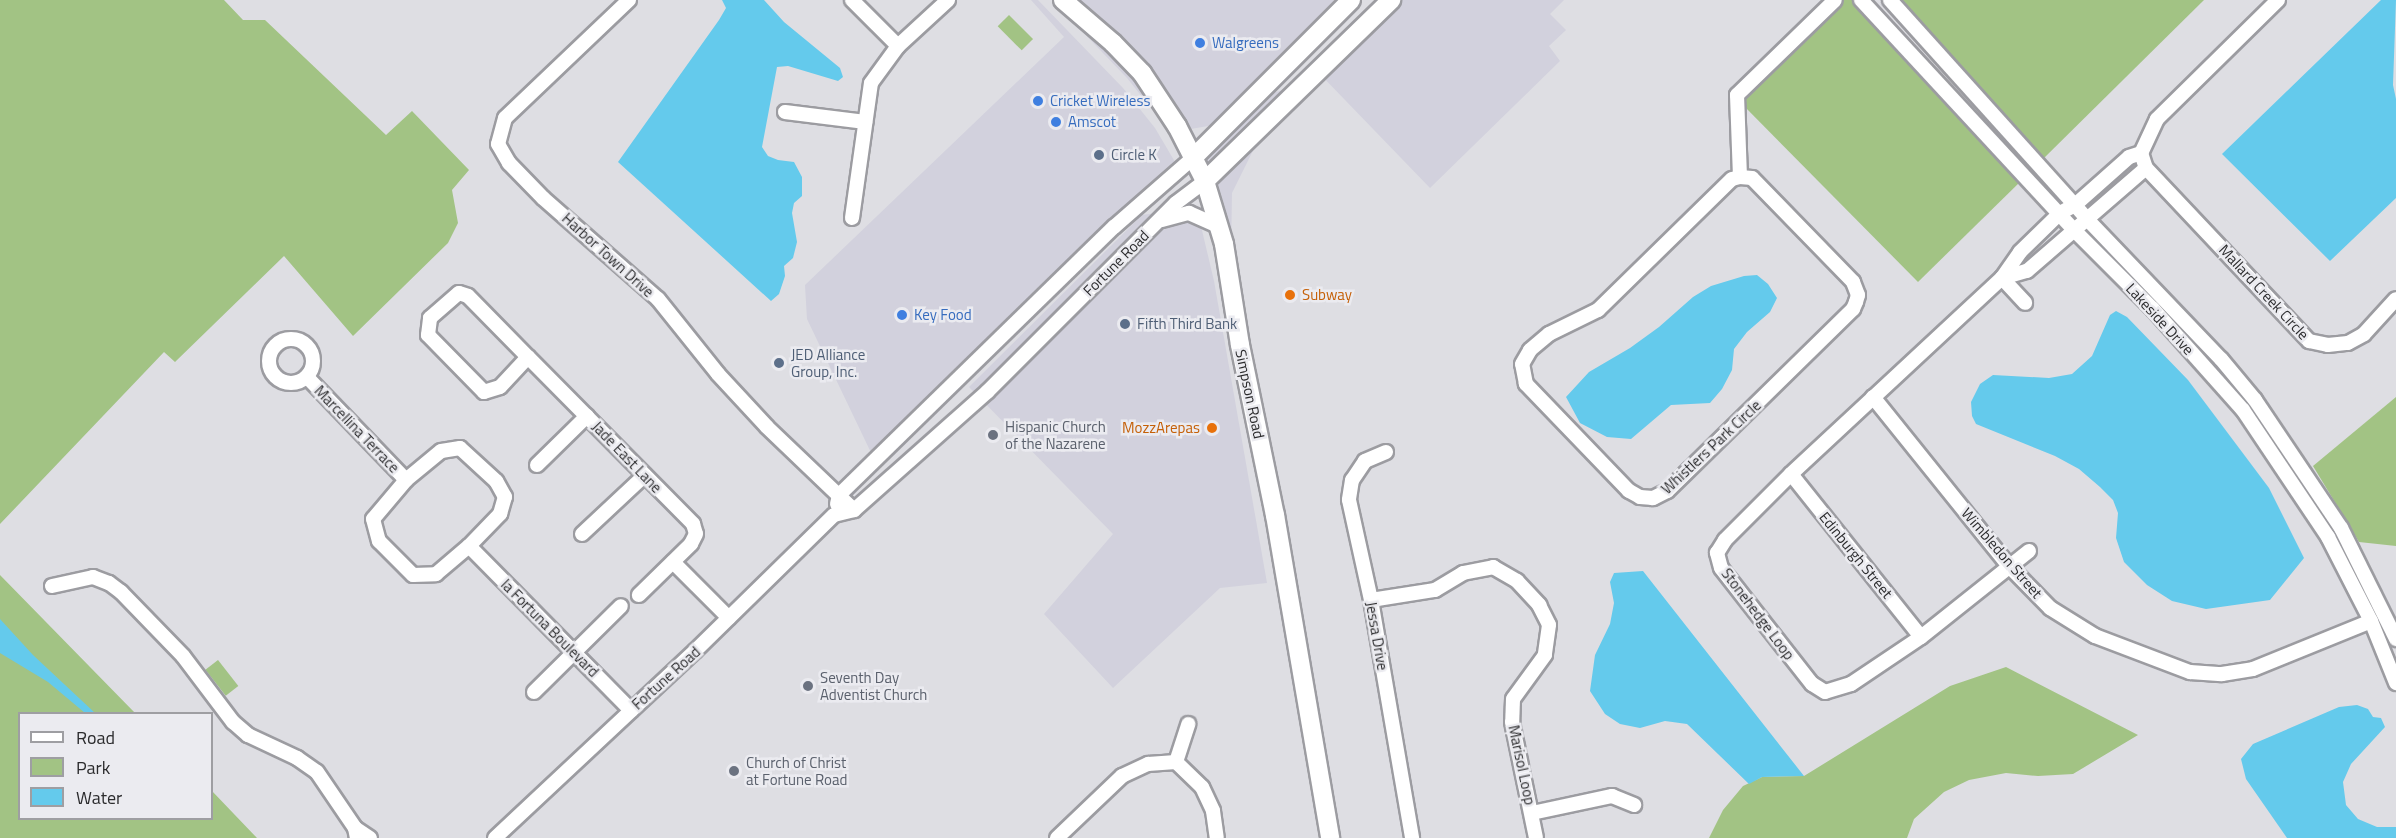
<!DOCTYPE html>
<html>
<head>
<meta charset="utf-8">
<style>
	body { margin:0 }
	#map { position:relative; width:2396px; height:838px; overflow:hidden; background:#dedee3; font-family:"Titillium Web",sans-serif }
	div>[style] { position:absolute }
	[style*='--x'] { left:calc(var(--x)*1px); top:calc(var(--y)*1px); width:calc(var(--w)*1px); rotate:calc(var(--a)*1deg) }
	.built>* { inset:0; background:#d2d1dd }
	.green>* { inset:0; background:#a2c384; transform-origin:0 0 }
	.water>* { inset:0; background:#64caec }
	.roads { filter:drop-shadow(2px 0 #9c9ca1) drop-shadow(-2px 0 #9c9ca1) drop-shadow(0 2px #9c9ca1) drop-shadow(0 -2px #9c9ca1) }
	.minor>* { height:14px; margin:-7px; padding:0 7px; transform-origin:7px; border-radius:7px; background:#fff }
	.minor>.ring { margin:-7px; padding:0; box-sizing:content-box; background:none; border:14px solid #fff; border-radius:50% }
	.major>* { height:18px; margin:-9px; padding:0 9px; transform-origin:9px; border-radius:9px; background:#fff }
	.dots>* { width:16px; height:16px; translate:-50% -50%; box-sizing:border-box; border:3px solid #ebebf0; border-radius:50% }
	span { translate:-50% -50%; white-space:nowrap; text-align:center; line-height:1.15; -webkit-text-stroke:5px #ebebf0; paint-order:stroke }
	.shop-label { font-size:15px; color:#366cbe }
	.left { translate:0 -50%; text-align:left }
	.service-label { font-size:15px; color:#4e5e75 }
	.street-label { font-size:15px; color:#2b2b2d }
	.food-label { font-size:15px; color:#c56008 }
	.right { translate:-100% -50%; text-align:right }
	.worship-label { font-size:15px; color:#5b616d }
	.legend { position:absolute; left:18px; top:712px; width:195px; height:108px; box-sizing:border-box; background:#ebebf0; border:2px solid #9e9ea2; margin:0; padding:8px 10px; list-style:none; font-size:18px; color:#2b2b2d }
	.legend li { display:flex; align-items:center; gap:12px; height:30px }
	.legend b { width:30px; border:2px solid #9e9ea2 }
</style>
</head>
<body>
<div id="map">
	<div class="built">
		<i style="clip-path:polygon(1031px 0,1038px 0,1123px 88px,1155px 128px,1178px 167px,875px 461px,807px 319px,805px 285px,1064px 37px)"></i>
		<i style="clip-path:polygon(1052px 0,1354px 0,1225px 123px,1185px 130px,1164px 124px,1127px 78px)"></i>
		<i style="clip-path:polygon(1388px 0,1564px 0,1550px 14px,1566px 30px,1549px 46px,1560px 61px,1430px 188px,1317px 71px)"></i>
		<i style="clip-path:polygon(1283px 90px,1232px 193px,1230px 316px,1211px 225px,1191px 170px,1272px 93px)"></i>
		<i style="clip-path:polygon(1164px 212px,1193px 219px,1201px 226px,1214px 281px,1267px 583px,1220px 588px,1113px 688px,1044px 614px,1113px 534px,969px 387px,1142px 215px)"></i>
	</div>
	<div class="green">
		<i style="clip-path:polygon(0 0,224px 0,243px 20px,265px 20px,386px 135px,412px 111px,469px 170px,452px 190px,458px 223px,448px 243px,353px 336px,284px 256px,175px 362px,164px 352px,0 524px)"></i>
		<i style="clip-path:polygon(1843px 0,1854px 0,2022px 180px,1918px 282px,1743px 105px,1743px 98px)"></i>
		<i style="clip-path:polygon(1897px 0,2204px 0,2042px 160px)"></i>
		<i style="left:1009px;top:15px;width:34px;height:16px;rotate:45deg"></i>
		<i style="clip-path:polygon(2396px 397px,2396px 546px,2359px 542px,2313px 466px)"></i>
		<i style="clip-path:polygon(0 575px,135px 713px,20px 714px,20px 818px,212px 818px,212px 791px,257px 838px,0 838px)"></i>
		<i style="left:218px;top:660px;width:33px;height:16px;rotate:52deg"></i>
		<i style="clip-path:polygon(2006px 667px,2138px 735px,2073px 774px,2038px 776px,2006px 773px,1969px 780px,1944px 792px,1914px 819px,1907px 838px,1709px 838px,1723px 810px,1743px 786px,1762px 777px,1804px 776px,1950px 686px)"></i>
	</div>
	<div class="water">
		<i style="clip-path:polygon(722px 0,764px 0,784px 22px,840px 68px,843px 77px,838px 81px,788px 66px,777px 67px,762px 147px,768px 156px,778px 160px,794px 162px,802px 177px,802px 196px,794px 203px,792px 213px,797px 242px,793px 258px,784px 266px,785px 276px,779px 294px,771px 301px,618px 162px,719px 20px,726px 8px)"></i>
		<i style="clip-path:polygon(2381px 0,2396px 0,2393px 85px,2396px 99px,2396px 198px,2330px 261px,2222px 154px)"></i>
		<i style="clip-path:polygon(1757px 275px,1768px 284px,1777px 298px,1770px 312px,1747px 332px,1734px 349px,1732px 370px,1722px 389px,1710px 403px,1671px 405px,1631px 439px,1607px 437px,1580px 423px,1566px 397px,1589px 372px,1630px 348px,1659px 327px,1693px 297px,1711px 286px,1744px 276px)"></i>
		<i style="clip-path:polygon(2116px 311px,2127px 317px,2188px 380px,2269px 488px,2304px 558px,2270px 600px,2206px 609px,2172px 601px,2147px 585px,2124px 562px,2116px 538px,2118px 513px,2113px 500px,2100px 487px,2079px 469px,2055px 456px,1976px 424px,1972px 416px,1971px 402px,1980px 384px,1993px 375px,2049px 378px,2072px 374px,2092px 356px,2110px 315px)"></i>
		<i style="clip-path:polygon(1643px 571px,1804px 776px,1762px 777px,1749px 784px,1687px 724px,1665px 721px,1640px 728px,1620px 724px,1605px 714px,1590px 691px,1595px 655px,1610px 624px,1614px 603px,1610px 582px,1614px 573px)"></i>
		<i style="clip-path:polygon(0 619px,33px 655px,95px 713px,85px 713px,48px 682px,0 653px)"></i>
		<i style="clip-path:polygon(2357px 705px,2368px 709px,2373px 717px,2381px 718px,2385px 727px,2351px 764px,2343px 782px,2346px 805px,2358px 819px,2377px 827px,2396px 827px,2396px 838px,2287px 838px,2246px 779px,2241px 759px,2253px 744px,2339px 707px)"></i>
	</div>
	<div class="roads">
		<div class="minor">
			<i style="--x:629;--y:0;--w:171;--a:136.4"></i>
			<i style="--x:505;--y:118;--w:27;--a:105"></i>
			<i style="--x:498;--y:144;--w:22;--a:60"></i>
			<i style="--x:509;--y:163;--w:49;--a:45.8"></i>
			<i style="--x:543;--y:198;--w:153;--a:41.3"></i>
			<i style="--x:658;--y:299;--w:96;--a:51.3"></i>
			<i style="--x:718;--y:374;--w:72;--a:47.2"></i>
			<i style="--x:767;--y:427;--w:120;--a:43.7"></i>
			<i style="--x:852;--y:0;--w:65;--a:45"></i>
			<i style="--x:1861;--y:0;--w:313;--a:47.2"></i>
			<i style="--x:2074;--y:230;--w:112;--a:45"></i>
			<i style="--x:2153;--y:309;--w:135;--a:48.3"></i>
			<i style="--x:2243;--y:410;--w:153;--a:56.2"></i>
			<i style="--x:2328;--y:537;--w:94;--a:62.9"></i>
			<i style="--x:2371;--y:621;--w:67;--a:68"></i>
			<i style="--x:1890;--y:0;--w:295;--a:48"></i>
			<i style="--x:2087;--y:219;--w:194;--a:46.3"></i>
			<i style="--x:2221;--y:359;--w:53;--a:50.3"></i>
			<i style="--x:2255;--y:400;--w:154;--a:56.1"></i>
			<i style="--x:2341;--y:528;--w:124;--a:63.6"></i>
			<i style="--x:2278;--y:0;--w:170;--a:135.5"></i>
			<i style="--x:2157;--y:119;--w:38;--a:115"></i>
			<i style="--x:2141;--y:153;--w:16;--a:72"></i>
			<i style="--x:2146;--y:168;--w:238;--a:46.7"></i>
			<i style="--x:2309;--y:341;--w:19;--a:12"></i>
			<i style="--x:2328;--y:345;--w:20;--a:-6"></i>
			<i style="--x:2348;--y:343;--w:18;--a:-29"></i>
			<i style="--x:2364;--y:334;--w:47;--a:-47.6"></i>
			<i style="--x:785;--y:112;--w:81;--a:7.1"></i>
			<i style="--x:1740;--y:177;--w:12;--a:5"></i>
			<i style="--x:1752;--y:178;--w:145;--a:45.8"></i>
			<i style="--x:1853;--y:282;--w:14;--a:69"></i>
			<i style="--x:1858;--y:295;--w:7;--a:106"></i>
			<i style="--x:1856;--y:302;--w:8;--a:113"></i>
			<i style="--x:1853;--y:309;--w:260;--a:135.6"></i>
			<i style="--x:1667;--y:491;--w:16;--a:153"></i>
			<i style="--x:1653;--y:498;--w:13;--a:-176"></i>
			<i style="--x:1640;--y:497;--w:13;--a:-151"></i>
			<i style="--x:1629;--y:491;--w:149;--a:-133.9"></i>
			<i style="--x:1526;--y:384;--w:20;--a:-101"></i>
			<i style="--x:1522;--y:364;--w:16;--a:-60"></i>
			<i style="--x:1530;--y:350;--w:25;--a:-40"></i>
			<i style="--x:1549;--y:334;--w:55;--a:-26.1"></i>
			<i style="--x:1598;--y:310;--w:187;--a:-44.4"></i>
			<i style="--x:1732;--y:179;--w:8;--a:-14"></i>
			<i style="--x:1740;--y:177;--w:82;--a:-92.1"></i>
			<i style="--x:1737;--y:95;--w:136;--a:-44.1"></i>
			<i style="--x:852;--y:218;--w:136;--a:-82"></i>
			<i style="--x:871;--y:83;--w:46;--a:-53.9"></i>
			<i style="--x:898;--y:46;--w:68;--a:-42.6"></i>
			<i style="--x:1162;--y:220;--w:28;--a:-15"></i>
			<i style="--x:1189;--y:213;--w:32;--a:24"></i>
			<i style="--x:2002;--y:278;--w:26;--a:-16"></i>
			<i style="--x:2027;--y:271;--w:157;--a:-40.9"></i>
			<i style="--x:2002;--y:278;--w:34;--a:47"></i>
			<i style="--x:459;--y:293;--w:9;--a:18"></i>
			<i style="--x:468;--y:296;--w:86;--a:45.5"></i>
			<i style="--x:528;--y:357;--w:41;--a:133"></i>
			<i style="--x:500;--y:387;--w:17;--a:163"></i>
			<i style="--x:484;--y:392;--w:80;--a:-134.5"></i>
			<i style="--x:428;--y:335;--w:17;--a:-83"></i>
			<i style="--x:430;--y:318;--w:38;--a:-41"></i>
			<i class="ring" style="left:269px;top:339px;width:30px;height:30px"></i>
			<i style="--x:528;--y:357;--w:235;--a:45.3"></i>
			<i style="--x:693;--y:524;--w:10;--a:73"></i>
			<i style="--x:696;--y:534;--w:11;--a:117"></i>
			<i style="--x:691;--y:544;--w:73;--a:135.6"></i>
			<i style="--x:307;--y:377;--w:143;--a:46.1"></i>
			<i style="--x:1873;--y:397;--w:217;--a:51.2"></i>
			<i style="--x:2009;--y:566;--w:59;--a:45.7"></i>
			<i style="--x:2050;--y:608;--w:53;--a:31.9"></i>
			<i style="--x:2095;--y:636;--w:102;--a:20.8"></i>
			<i style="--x:2190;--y:672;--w:32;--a:4"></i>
			<i style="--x:2222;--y:674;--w:31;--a:-9"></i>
			<i style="--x:2253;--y:669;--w:127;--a:-22.1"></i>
			<i style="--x:1386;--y:452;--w:23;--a:157"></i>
			<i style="--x:1365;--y:461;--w:23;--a:124"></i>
			<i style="--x:1352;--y:480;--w:20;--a:99"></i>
			<i style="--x:1349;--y:500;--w:102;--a:77.6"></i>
			<i style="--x:1371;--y:600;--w:242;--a:80.2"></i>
			<i style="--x:537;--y:465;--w:70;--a:-44.4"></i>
			<i style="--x:1791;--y:474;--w:208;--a:51.4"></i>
			<i style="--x:837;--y:504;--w:9;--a:-77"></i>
			<i style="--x:839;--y:495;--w:384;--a:-44.3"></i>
			<i style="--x:1114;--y:227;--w:106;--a:-41.2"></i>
			<i style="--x:582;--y:534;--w:86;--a:-43.1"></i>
			<i style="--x:469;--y:546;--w:45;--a:-45.9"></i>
			<i style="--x:500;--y:514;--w:18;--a:-74"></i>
			<i style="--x:505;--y:497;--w:18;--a:-119"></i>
			<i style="--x:496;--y:481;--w:49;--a:-137.5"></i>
			<i style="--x:460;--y:448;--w:19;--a:171"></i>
			<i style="--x:441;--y:451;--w:45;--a:140.4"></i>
			<i style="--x:406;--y:480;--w:51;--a:130.2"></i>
			<i style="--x:373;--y:519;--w:23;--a:75"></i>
			<i style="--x:379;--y:541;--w:48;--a:45"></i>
			<i style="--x:413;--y:575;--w:23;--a:-2"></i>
			<i style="--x:436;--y:574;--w:43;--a:-40.3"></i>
			<i style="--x:469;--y:546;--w:231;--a:45.4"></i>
			<i style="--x:2029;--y:551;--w:138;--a:141.5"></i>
			<i style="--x:1921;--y:637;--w:84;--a:146.1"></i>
			<i style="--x:1851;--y:684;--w:27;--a:163"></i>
			<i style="--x:1825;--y:692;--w:15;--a:-148"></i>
			<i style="--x:1812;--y:684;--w:147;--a:-128.1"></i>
			<i style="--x:1721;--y:568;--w:16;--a:-105"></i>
			<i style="--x:1717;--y:553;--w:15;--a:-58"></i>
			<i style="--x:1725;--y:540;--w:93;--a:-45"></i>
			<i style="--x:1791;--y:474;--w:288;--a:-42.9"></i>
			<i style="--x:2002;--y:278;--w:32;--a:-55"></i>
			<i style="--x:2020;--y:252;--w:56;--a:-44.3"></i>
			<i style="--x:2060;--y:213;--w:17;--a:-28"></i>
			<i style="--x:2075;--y:205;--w:72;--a:-41.6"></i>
			<i style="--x:2129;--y:157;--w:13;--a:-18"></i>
			<i style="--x:673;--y:562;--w:79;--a:45"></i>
			<i style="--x:52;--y:586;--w:42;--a:-12.4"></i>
			<i style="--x:93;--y:577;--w:17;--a:21"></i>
			<i style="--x:109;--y:583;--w:15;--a:37"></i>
			<i style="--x:121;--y:592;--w:89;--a:45.9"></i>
			<i style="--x:183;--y:656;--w:83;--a:52.9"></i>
			<i style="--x:233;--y:722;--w:20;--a:41"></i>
			<i style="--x:248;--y:735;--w:54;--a:25.1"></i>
			<i style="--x:297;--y:758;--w:24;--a:35"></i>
			<i style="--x:317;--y:772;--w:68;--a:55.8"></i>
			<i style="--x:355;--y:828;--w:10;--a:79"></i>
			<i style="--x:1371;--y:600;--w:65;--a:-8.9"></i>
			<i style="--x:1435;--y:590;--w:33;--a:-31"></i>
			<i style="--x:1463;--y:573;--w:31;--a:-11"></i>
			<i style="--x:1493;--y:567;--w:28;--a:30"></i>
			<i style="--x:1517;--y:581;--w:33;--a:47"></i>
			<i style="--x:1539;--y:605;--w:22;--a:63"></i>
			<i style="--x:1549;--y:625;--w:30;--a:98"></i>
			<i style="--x:1545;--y:655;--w:54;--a:126"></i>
			<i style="--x:1513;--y:699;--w:23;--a:92"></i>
			<i style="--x:1512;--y:722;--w:118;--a:78.3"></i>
			<i style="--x:534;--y:692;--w:122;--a:-44.7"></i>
			<i style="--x:1176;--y:762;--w:40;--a:-72"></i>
			<i style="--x:1532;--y:813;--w:82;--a:-12"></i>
			<i style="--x:1612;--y:796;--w:24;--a:22"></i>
			<i style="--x:355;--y:828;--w:18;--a:34"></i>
			<i style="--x:495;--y:838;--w:274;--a:-43.1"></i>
			<i style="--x:695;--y:651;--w:194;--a:-44.4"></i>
			<i style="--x:834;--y:515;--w:21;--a:-14"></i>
			<i style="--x:854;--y:510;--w:178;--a:-41.6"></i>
			<i style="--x:987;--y:392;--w:267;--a:-45"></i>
			<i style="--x:1176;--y:203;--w:36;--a:-37"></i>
			<i style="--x:1057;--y:838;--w:90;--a:-43.6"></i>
			<i style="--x:1122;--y:776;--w:29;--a:-25"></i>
			<i style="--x:1148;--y:764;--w:28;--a:-4"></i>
			<i style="--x:1176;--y:762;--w:36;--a:44"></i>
			<i style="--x:1202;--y:787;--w:26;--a:65"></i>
			<i style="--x:1213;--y:811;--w:27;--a:82"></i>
		</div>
		<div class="major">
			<i style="--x:1063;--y:0;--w:66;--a:40.7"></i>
			<i style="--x:1113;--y:43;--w:42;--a:46"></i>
			<i style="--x:1142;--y:73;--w:64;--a:56.6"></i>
			<i style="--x:1177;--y:126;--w:62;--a:63"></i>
			<i style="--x:1205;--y:181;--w:66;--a:73.2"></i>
			<i style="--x:1224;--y:244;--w:102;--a:81"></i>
			<i style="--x:1240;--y:345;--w:174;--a:78.4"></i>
			<i style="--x:1275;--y:515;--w:328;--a:80.3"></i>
			<i style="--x:1194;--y:157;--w:222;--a:-45"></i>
			<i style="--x:1205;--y:181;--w:260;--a:-44.2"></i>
		</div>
	</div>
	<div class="dots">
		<i style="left:1200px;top:43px;background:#3f7fe0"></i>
		<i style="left:1038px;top:101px;background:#3f7fe0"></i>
		<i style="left:1056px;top:122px;background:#3f7fe0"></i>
		<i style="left:1099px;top:155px;background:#5c6f8a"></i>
		<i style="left:1290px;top:295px;background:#e8710a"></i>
		<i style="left:902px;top:315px;background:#3f7fe0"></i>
		<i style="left:1125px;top:324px;background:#5c6f8a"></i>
		<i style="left:779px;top:363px;background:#5c6f8a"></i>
		<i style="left:1212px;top:428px;background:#e8710a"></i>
		<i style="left:993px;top:435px;background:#6b7280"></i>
		<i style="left:808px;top:686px;background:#6b7280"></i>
		<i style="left:734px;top:771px;background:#6b7280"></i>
	</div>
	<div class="shop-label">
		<span class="left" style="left:1212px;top:43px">Walgreens</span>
		<span class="left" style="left:1050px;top:101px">Cricket Wireless</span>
		<span class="left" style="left:1068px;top:122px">Amscot</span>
		<span class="left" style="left:914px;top:315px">Key Food</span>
	</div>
	<div class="service-label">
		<span class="left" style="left:1111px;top:155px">Circle K</span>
		<span class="left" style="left:1137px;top:324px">Fifth Third Bank</span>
		<span class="left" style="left:791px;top:363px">JED Alliance<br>Group, Inc.</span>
	</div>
	<div class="street-label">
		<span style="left:608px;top:255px;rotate:42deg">Harbor Town Drive</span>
		<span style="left:1116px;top:263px;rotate:-45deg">Fortune Road</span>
		<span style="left:2264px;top:292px;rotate:47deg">Mallard Creek Circle</span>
		<span style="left:2160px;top:319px;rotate:47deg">Lakeside Drive</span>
		<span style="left:1250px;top:394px;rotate:78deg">Simpson Road</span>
		<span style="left:357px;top:429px;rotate:46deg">Marcellina Terrace</span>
		<span style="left:1711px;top:447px;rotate:-43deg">Whistlers Park Circle</span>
		<span style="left:627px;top:457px;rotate:46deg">Jade East Lane</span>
		<span style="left:2002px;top:553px;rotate:49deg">Wimbledon Street</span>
		<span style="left:1856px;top:555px;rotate:51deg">Edinburgh Street</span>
		<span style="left:1758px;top:614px;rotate:53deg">Stonehedge Loop</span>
		<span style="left:550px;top:628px;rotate:45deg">la Fortuna Boulevard</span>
		<span style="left:1377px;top:636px;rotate:80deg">Jessa Drive</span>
		<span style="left:666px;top:678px;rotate:-42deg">Fortune Road</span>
		<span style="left:1522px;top:765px;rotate:78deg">Marisol Loop</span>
	</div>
	<div class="food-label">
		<span class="left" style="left:1302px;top:295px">Subway</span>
		<span class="right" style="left:1200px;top:428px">MozzArepas</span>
	</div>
	<div class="worship-label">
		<span class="left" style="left:1005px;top:435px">Hispanic Church<br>of the Nazarene</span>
		<span class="left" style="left:820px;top:686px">Seventh Day<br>Adventist Church</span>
		<span class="left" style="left:746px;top:771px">Church of Christ<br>at Fortune Road</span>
	</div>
	<ul class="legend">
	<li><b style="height:8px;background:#fff"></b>Road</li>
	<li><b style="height:16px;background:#a2c384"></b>Park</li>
	<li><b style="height:16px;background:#64caec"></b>Water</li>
	</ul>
</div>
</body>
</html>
